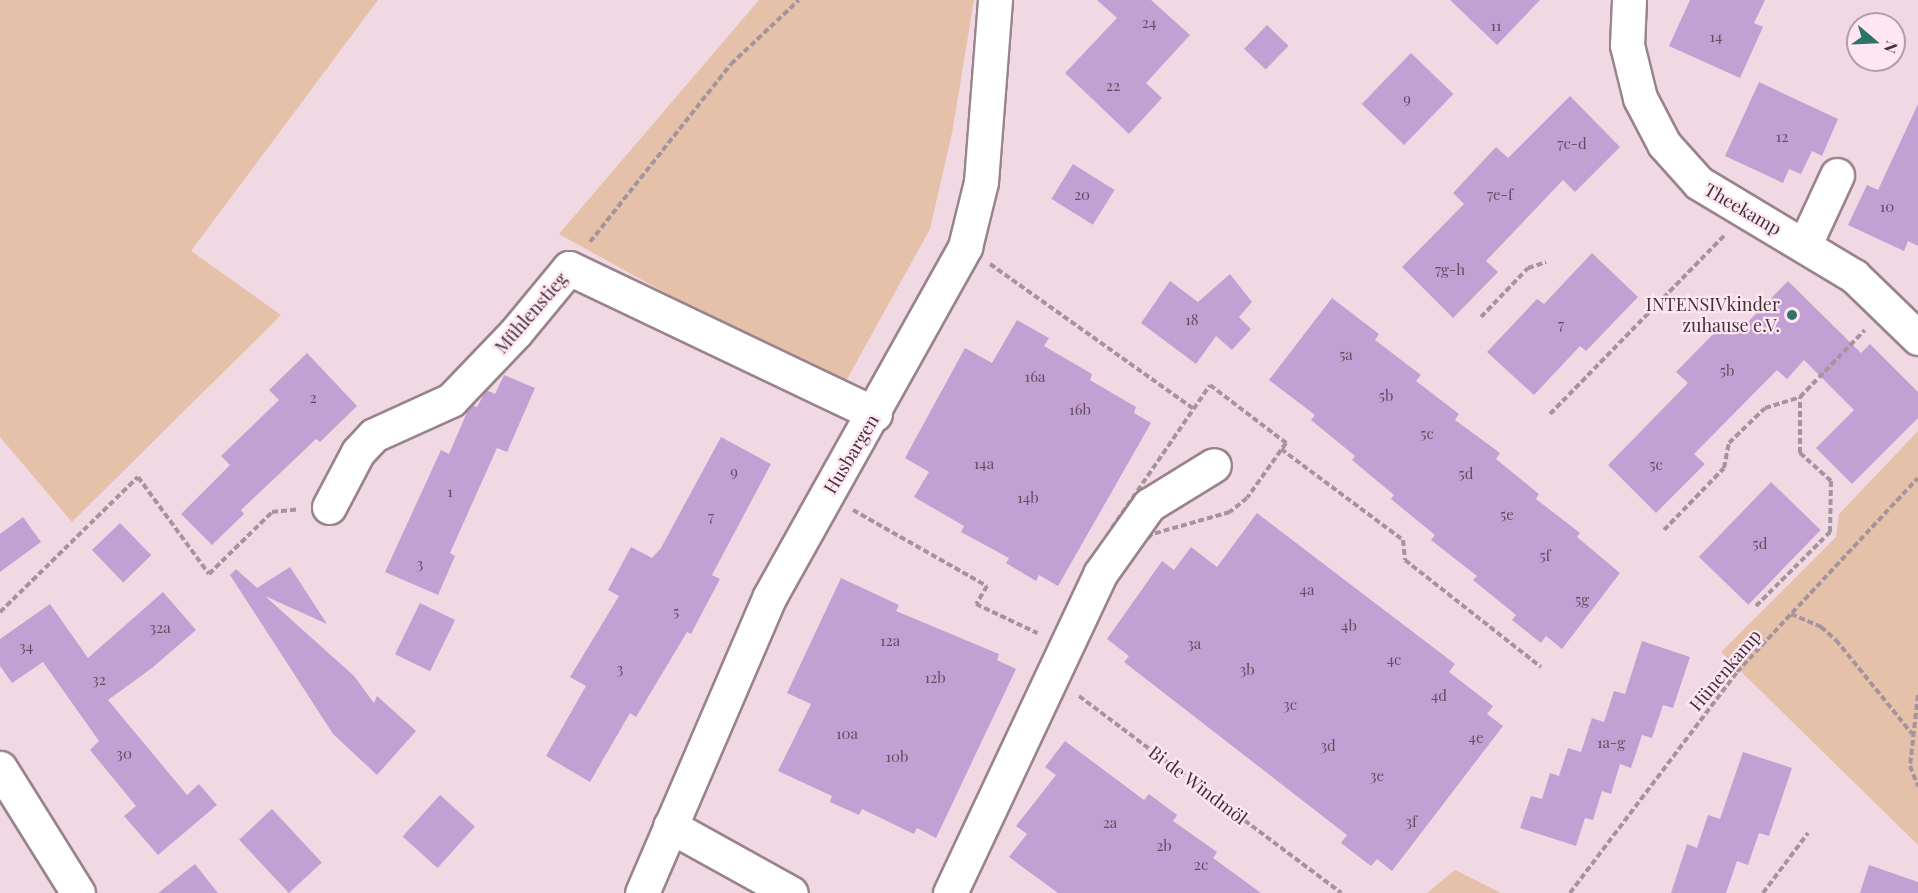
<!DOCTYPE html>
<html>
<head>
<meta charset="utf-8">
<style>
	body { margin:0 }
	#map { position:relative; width:1918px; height:893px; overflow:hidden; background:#f1d9e4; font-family:"Playfair Display",serif }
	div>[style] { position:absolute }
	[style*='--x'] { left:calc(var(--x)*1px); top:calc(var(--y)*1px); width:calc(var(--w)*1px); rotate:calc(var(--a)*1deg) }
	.green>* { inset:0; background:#e5c1a9 }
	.building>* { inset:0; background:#c3a0d4; transform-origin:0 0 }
	.path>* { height:4px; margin-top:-2px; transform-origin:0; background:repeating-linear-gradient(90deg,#a6949d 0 6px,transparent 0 9px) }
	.roads { filter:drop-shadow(2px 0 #99838d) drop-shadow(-2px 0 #99838d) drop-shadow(0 2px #99838d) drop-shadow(0 -2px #99838d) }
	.minor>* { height:33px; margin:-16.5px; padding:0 16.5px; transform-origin:16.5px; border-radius:16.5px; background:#fff }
	.dots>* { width:16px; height:16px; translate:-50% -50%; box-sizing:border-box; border:3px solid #ffe6f2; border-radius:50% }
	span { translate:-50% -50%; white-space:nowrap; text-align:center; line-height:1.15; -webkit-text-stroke:4.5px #ffe6f2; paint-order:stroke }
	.number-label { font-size:15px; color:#5e4e5e }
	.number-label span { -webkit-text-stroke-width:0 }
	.street-label { font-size:18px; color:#3c3337 }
	.poi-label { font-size:18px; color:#3c3337 }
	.right { translate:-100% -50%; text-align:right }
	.north { position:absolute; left:1846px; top:12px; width:60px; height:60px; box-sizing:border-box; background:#ffe6f2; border:2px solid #b19ea7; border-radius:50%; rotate:109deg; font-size:16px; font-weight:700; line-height:24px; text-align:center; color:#3c3337 }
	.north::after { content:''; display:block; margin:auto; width:21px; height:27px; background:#2d7368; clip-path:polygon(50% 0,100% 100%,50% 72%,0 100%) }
</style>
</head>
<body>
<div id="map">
	<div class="green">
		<i style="clip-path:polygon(0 0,378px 0,191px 251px,281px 315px,72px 522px,0 437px)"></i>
		<i style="clip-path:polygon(759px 0,974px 0,952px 133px,930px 229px,841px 390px,559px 234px)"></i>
		<i style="clip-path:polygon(1918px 431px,1918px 845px,1721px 652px,1836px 537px,1839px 514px)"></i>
		<i style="clip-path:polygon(1455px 870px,1501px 893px,1427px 893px)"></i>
	</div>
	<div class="building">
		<i style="clip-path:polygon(1097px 0,1151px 0,1190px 35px,1146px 83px,1162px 98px,1129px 134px,1065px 73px,1117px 18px)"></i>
		<i style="clip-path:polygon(1450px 0,1540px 0,1497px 45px)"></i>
		<i style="clip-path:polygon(1690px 0,1765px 0,1754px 23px,1763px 27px,1740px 78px,1669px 46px)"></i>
		<i style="left:1267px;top:25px;width:30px;height:33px;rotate:44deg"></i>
		<i style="left:1411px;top:53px;width:59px;height:71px;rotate:44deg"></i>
		<i style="clip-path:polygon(1759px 82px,1838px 119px,1822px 156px,1812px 151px,1801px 174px,1789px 169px,1783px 183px,1725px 156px)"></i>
		<i style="clip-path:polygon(1570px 96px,1620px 147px,1575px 192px,1563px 180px,1486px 261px,1498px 272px,1453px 318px,1402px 267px,1464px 204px,1453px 193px,1496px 147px,1508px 158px)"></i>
		<i style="clip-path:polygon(1918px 104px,1918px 246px,1908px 241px,1904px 251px,1848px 225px,1867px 185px,1878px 190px)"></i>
		<i style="left:1073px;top:164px;width:49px;height:41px;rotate:32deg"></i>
		<i style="clip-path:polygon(1592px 253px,1638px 297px,1586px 351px,1580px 346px,1534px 395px,1487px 352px,1537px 299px,1544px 304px)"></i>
		<i style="clip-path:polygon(1230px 274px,1252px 302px,1239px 317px,1251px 329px,1232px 350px,1216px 336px,1196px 364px,1141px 323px,1170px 281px,1198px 302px)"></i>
		<i style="clip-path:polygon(1788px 281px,1861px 353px,1870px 344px,1918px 392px,1918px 418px,1852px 484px,1816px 448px,1854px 410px,1804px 360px,1787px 379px,1777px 370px,1694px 454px,1705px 464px,1656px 513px,1608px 465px,1688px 383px,1676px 372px,1727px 320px,1738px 332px)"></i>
		<i style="clip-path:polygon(1332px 298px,1379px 334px,1375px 340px,1421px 375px,1416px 381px,1459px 414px,1455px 420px,1500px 453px,1496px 459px,1539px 494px,1536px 499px,1580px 533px,1577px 537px,1620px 573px,1562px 649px,1546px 636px,1541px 643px,1512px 620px,1516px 615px,1473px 580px,1477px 576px,1431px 540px,1435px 535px,1391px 499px,1394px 495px,1352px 460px,1355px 456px,1311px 420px,1315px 415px,1269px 380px)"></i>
		<i style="clip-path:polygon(1017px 320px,1049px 338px,1044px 346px,1092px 374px,1090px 380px,1136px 407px,1134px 413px,1151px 423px,1058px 586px,1039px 575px,1036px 581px,1006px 563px,1009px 558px,961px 532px,964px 526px,914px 497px,929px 472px,905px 458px,965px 348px,992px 363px)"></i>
		<i style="clip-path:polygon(307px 353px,357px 406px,320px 442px,316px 439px,241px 510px,244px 514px,212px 545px,181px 514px,230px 465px,221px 456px,279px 400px,269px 390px)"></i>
		<i style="clip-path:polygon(504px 375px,535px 388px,507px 452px,497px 448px,450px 553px,455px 556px,438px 595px,385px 572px,441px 450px,449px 454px,468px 410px,472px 405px,477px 407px,486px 390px,495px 394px)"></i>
		<i style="clip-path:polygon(721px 437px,771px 464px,712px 575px,720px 579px,691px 634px,687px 632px,636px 717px,630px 713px,590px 782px,546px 756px,586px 686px,570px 677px,619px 596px,608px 590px,631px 547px,652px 558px,661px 548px)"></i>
		<i style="left:1771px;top:482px;width:69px;height:104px;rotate:44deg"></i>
		<i style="clip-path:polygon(1257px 513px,1455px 664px,1449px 672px,1493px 706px,1487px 714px,1503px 726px,1392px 871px,1377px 859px,1371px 866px,1341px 843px,1347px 835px,1124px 662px,1129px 656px,1107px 639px,1162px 561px,1174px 570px,1191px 547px,1217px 567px)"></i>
		<i style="clip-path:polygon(23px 517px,41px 542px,0 572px,0 534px)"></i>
		<i style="left:120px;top:523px;width:45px;height:39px;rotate:46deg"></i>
		<i style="clip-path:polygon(290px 567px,327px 624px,265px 596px,354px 676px,374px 703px,377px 696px,416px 731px,377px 775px,333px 734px,230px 575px,236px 569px,257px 588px)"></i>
		<i style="clip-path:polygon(841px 578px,899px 605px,896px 611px,999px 654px,997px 660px,1016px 669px,936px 838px,917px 828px,914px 834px,862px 809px,859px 815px,830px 802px,832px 796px,778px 771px,811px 704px,787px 693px)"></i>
		<i style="clip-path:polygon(163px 592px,196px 630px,152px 668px,108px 700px,187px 795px,199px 784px,217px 805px,158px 855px,124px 816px,136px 806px,90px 750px,99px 741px,43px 662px,12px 683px,0 666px,0 639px,50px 604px,88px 658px)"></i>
		<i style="left:420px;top:603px;width:39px;height:57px;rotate:26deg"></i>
		<i style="clip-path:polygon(1642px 641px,1690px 657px,1673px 708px,1663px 705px,1652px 738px,1642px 735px,1631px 768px,1620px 764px,1611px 794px,1602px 791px,1593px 820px,1585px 818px,1576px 846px,1520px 828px,1531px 796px,1542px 799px,1550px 773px,1559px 776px,1568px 748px,1581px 752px,1592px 718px,1604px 722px,1614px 691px,1625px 694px)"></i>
		<i style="clip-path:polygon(1065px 741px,1144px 800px,1149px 794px,1177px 815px,1173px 821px,1217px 852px,1213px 858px,1261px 893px,1058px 893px,1009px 857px,1027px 834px,1016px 826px,1056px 775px,1045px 767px)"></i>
		<i style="clip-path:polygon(1743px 752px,1792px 768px,1769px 836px,1759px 833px,1748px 865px,1737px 861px,1726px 893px,1671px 893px,1687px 844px,1697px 848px,1708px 815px,1720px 819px)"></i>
		<i style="left:440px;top:795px;width:47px;height:56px;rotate:42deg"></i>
		<i style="left:272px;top:809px;width:73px;height:45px;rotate:47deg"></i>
		<i style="clip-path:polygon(195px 864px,218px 893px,158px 893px)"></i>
		<i style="clip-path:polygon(1869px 865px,1918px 882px,1918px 893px,1860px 893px)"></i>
	</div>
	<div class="path">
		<i style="--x:590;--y:242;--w:227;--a:-51.6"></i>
		<i style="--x:731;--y:64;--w:93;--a:-43.3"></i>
		<i style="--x:990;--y:264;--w:250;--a:35.4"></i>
		<i style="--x:1481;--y:317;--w:68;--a:-46.2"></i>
		<i style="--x:1528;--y:268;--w:19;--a:-18"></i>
		<i style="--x:1210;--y:385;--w:96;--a:37.3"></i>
		<i style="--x:1286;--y:443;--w:67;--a:125.3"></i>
		<i style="--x:1247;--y:498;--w:22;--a:141"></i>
		<i style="--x:1230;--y:512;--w:81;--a:164.2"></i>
		<i style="--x:1152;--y:534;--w:19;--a:133"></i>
		<i style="--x:1139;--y:548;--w:20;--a:-177"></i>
		<i style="--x:1119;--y:547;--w:20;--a:-110"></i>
		<i style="--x:1112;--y:528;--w:173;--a:-55.6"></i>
		<i style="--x:1550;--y:414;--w:249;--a:-45.7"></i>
		<i style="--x:1281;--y:449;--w:152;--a:36.7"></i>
		<i style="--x:1403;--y:540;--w:20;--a:84"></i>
		<i style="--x:1405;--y:560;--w:173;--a:38.2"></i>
		<i style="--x:853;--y:510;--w:154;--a:29.6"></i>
		<i style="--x:987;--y:586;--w:21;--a:121"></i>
		<i style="--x:976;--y:604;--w:68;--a:25.4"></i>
		<i style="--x:1664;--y:530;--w:86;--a:-45.9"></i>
		<i style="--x:1724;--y:468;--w:25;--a:-79"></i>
		<i style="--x:1729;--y:443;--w:50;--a:-44.2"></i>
		<i style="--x:1765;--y:408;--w:37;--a:-17"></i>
		<i style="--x:1800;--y:397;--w:93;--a:-45.9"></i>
		<i style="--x:1756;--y:606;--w:105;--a:-45"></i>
		<i style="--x:1830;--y:532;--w:51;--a:-88.9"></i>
		<i style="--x:1831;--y:481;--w:42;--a:-137.9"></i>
		<i style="--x:1800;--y:453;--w:56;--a:-90"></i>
		<i style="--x:0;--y:612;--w:193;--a:-44.4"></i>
		<i style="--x:138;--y:477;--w:120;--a:53.8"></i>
		<i style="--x:209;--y:574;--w:88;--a:-44.5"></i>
		<i style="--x:272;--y:512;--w:27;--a:-6"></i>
		<i style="--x:1791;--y:614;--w:33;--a:23"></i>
		<i style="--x:1821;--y:627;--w:20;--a:41"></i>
		<i style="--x:1836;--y:640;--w:121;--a:51"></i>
		<i style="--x:1918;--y:695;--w:71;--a:96.4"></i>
		<i style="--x:1910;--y:766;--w:22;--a:68"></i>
		<i style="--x:1079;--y:696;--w:328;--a:36.9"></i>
		<i style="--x:1570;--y:893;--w:277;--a:-52.9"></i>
		<i style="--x:1737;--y:672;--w:265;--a:-47"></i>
		<i style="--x:1763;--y:893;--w:75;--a:-53.1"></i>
	</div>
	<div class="roads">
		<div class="minor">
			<i style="--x:1629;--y:0;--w:45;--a:92.5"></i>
			<i style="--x:1627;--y:45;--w:55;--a:76.2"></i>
			<i style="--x:1640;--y:98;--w:52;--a:62.4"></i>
			<i style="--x:1664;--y:144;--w:52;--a:48.1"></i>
			<i style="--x:1699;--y:183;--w:181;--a:31"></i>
			<i style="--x:1854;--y:276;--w:89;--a:44.1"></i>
			<i style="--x:1805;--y:244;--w:76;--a:-65.1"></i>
			<i style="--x:329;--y:507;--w:62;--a:-62.2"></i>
			<i style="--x:358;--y:452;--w:23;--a:-47"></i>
			<i style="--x:374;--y:435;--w:85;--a:-24.4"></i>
			<i style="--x:451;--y:400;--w:94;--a:-46.3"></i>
			<i style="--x:516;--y:332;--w:83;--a:-50.4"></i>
			<i style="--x:569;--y:268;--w:339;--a:25.5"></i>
			<i style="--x:0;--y:768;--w:147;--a:58"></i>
			<i style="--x:670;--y:826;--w:138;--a:29"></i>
			<i style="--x:642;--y:893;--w:323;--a:-66.7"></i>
			<i style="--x:770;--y:596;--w:400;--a:-60.8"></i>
			<i style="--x:965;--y:247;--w:67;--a:-76.2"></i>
			<i style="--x:981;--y:182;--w:183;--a:-85.6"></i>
			<i style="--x:950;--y:893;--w:353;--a:-64.8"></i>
			<i style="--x:1100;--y:574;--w:85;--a:-54.6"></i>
			<i style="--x:1149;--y:505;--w:76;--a:-31.6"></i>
		</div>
	</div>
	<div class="dots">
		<i style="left:1792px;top:315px;background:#2d7368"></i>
	</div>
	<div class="number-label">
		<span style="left:1149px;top:23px">24</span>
		<span style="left:1496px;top:26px">11</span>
		<span style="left:1716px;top:37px">14</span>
		<span style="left:1113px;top:86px">22</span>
		<span style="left:1407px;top:99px">9</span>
		<span style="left:1782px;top:137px">12</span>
		<span style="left:1572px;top:144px">7c-d</span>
		<span style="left:1082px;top:195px">20</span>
		<span style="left:1500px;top:195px">7e-f</span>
		<span style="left:1887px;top:207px">10</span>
		<span style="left:1450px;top:270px">7g-h</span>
		<span style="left:1192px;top:320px">18</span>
		<span style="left:1561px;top:325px">7</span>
		<span style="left:1346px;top:355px">5a</span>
		<span style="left:1727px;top:371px">5b</span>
		<span style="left:1035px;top:377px">16a</span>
		<span style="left:1386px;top:396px">5b</span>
		<span style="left:313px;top:398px">2</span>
		<span style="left:1080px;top:410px">16b</span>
		<span style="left:1427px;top:434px">5c</span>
		<span style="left:984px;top:464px">14a</span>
		<span style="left:1656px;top:465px">5c</span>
		<span style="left:734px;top:472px">9</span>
		<span style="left:1466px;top:474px">5d</span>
		<span style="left:450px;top:492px">1</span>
		<span style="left:1028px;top:498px">14b</span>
		<span style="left:1507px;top:515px">5e</span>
		<span style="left:711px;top:517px">7</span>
		<span style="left:1760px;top:544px">5d</span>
		<span style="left:1545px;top:556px">5f</span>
		<span style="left:420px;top:564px">3</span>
		<span style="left:1307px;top:590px">4a</span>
		<span style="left:1582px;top:600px">5g</span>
		<span style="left:676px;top:612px">5</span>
		<span style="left:1349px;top:626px">4b</span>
		<span style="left:160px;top:628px">32a</span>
		<span style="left:890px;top:641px">12a</span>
		<span style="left:1194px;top:644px">3a</span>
		<span style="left:26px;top:647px">34</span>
		<span style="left:1394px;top:660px">4c</span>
		<span style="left:620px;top:669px">3</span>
		<span style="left:1247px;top:670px">3b</span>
		<span style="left:935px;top:678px">12b</span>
		<span style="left:99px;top:680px">32</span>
		<span style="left:1439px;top:696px">4d</span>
		<span style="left:1290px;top:705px">3c</span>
		<span style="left:847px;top:734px">10a</span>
		<span style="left:1476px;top:738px">4e</span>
		<span style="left:1611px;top:743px">1a-g</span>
		<span style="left:1328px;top:746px">3d</span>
		<span style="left:124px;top:754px">30</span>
		<span style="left:897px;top:757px">10b</span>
		<span style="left:1377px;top:776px">3e</span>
		<span style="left:1411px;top:822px">3f</span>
		<span style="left:1110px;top:823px">2a</span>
		<span style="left:1164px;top:846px">2b</span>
		<span style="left:1201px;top:865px">2c</span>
	</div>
	<div class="street-label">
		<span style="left:1743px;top:209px;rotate:30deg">Theekamp</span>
		<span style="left:531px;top:313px;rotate:-49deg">Mühlenstieg</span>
		<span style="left:851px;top:454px;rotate:-59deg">Husbargen</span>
		<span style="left:1725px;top:670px;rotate:-50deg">Hünenkamp</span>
		<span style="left:1198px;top:785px;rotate:37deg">Bi de Windmöl</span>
	</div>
	<div class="poi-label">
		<span class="right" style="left:1780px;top:315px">INTENSIVkinder<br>zuhause e.V.</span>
	</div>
	<div class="north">N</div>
</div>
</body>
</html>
